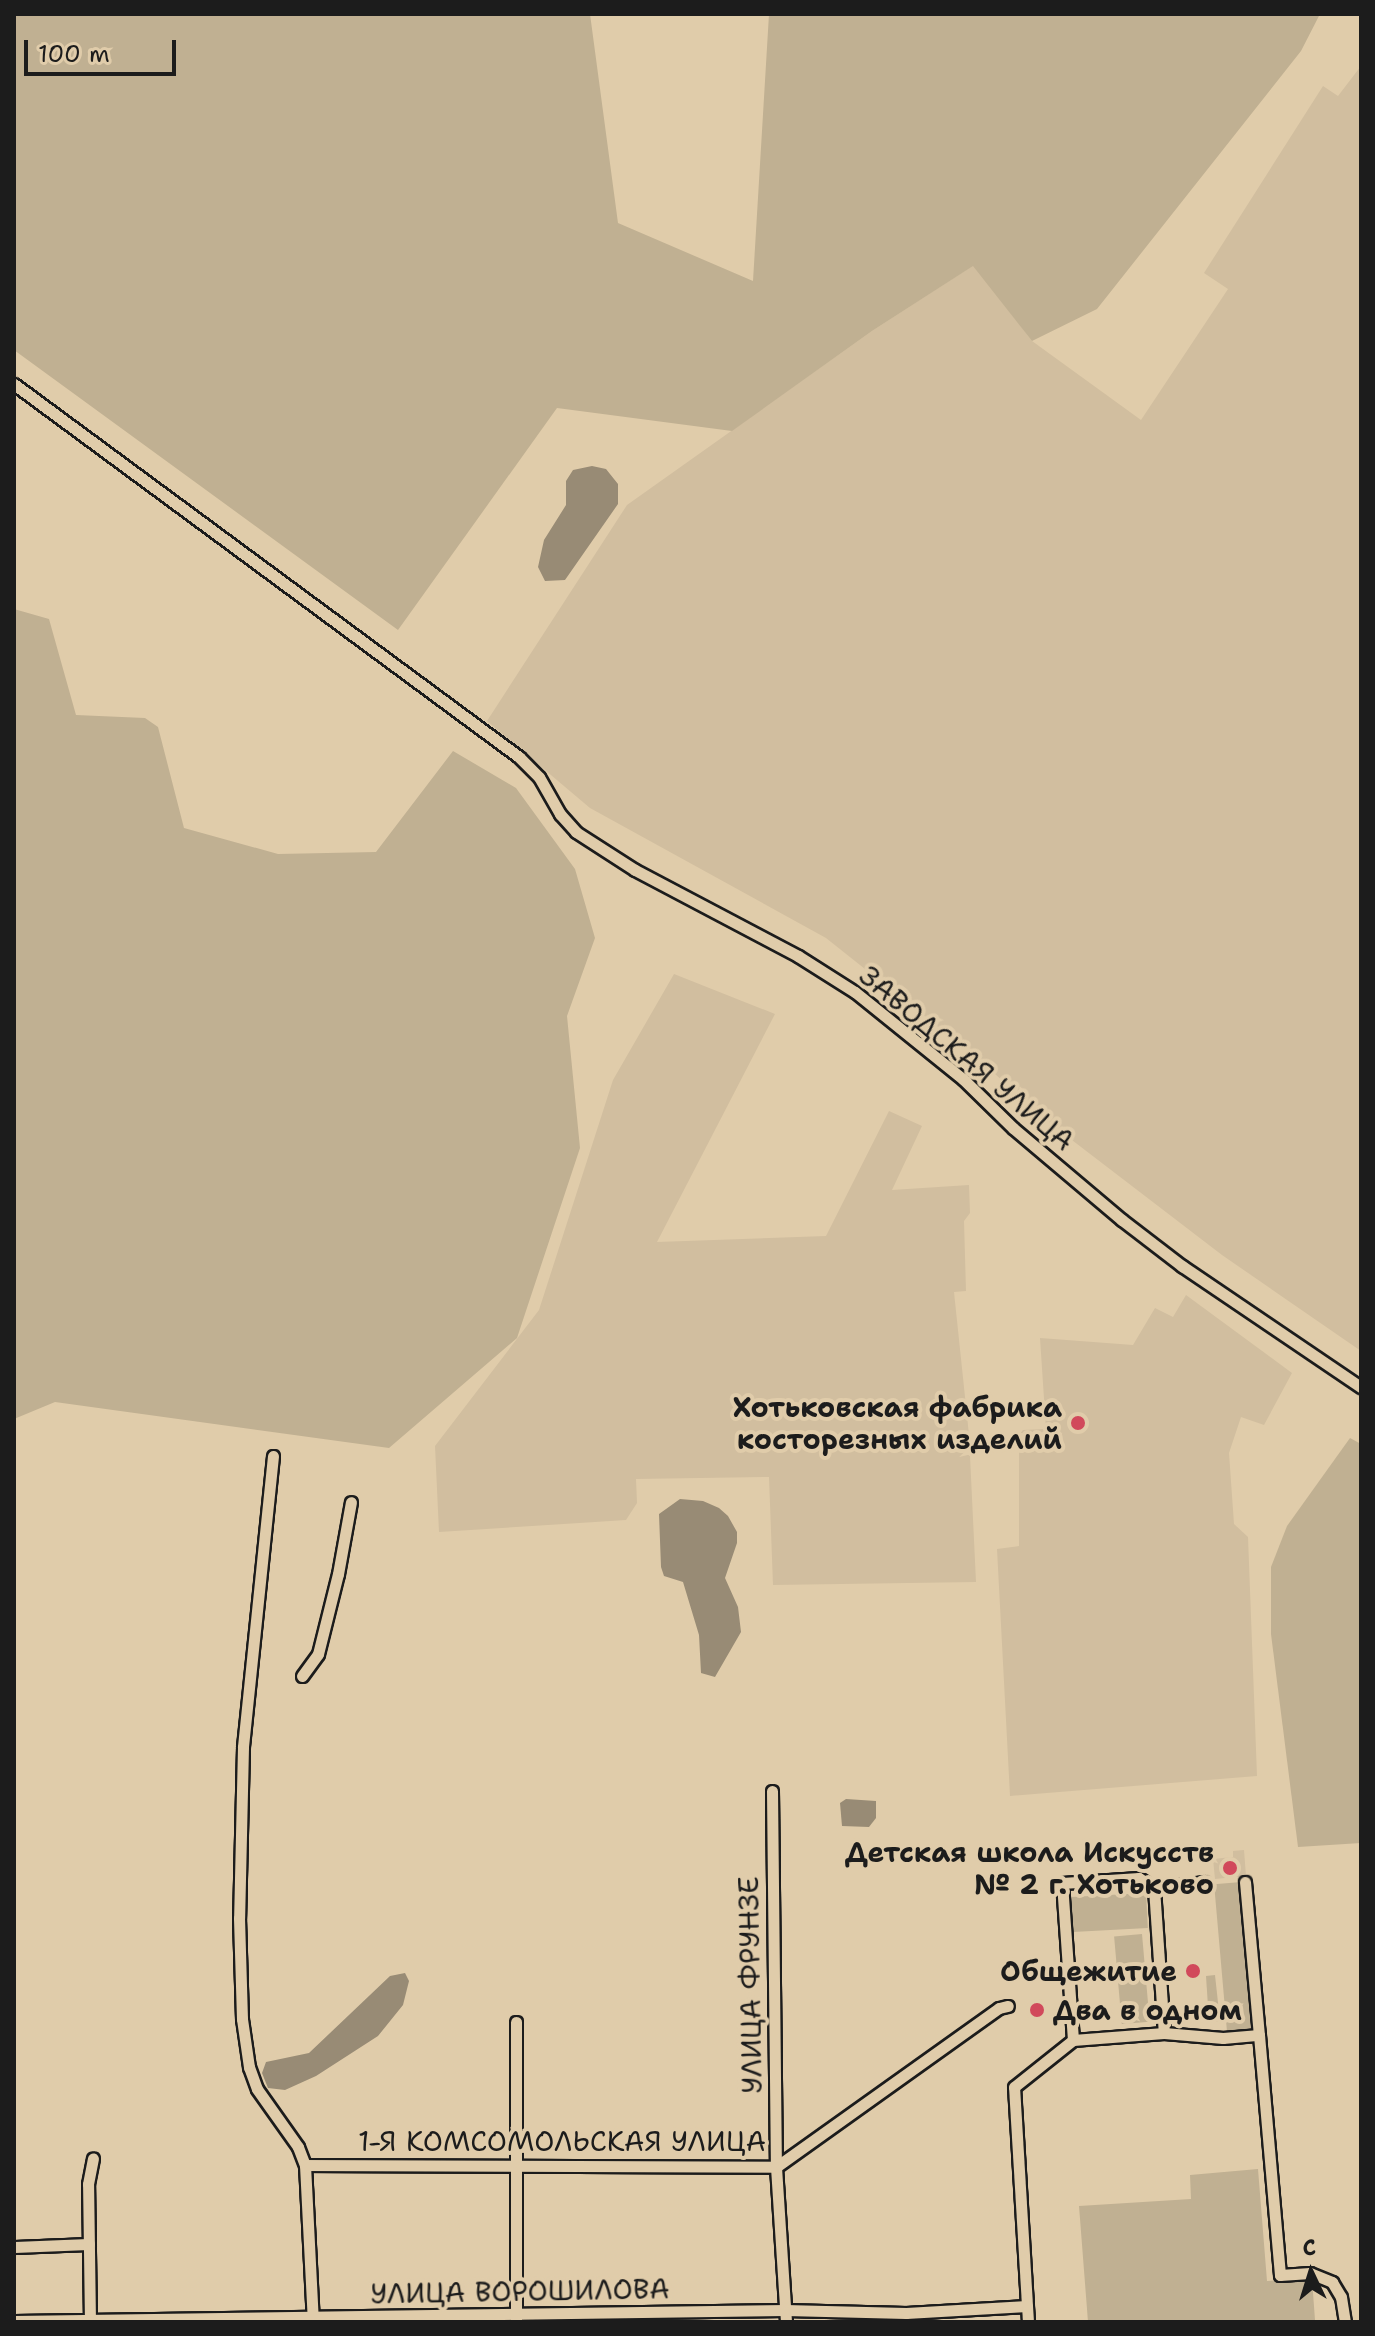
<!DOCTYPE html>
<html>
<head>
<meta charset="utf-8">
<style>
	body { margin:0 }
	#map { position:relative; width:1375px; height:2336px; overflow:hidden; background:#e0ccaa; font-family:"Shantell Sans",sans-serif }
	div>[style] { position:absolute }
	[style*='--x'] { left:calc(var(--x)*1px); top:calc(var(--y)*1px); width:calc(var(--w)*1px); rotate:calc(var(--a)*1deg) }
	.built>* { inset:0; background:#d1be9f }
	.green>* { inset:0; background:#c0b092; transform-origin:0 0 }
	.water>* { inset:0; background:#988b75 }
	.roads { filter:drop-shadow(2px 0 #1c1c1c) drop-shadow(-2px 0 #1c1c1c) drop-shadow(0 2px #1c1c1c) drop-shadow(0 -2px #1c1c1c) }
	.minor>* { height:11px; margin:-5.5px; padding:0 5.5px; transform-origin:5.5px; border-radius:5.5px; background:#e0ccaa }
	.dots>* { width:22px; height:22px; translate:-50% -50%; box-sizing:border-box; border:4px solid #e0ccaa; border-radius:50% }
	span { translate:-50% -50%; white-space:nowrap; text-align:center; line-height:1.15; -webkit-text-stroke:8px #e0ccaa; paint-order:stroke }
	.street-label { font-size:28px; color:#1c1c1c }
	.poi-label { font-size:28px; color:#1c1c1c; font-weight:700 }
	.right { translate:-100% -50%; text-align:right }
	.left { translate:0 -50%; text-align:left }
	.frame { position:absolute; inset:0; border:16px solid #1c1c1c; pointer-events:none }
	.north { position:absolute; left:1271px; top:2232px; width:80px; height:80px; -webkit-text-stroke:6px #e0ccaa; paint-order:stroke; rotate:356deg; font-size:22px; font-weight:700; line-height:32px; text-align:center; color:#1c1c1c }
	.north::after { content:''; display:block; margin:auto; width:28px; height:36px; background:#1c1c1c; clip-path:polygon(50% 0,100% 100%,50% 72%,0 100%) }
	.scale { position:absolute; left:24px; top:40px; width:152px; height:36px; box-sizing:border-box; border:4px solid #1c1c1c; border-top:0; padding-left:10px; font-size:24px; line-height:28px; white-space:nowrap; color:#1c1c1c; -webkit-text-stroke:6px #e0ccaa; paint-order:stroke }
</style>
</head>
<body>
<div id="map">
	<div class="built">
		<i style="clip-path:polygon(1361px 66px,1361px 1351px,1222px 1255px,1051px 1124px,977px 1058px,826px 938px,590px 808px,487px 721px,627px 505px,872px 331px,974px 265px,1032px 341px,1141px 420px,1228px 289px,1204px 273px,1323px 86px,1338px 96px)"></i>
		<i style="clip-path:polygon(674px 974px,775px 1014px,657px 1242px,826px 1236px,889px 1111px,922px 1126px,892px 1190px,969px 1185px,970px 1213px,964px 1221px,966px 1291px,954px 1292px,969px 1435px,976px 1582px,773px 1585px,769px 1477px,636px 1479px,637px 1503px,626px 1520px,439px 1532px,435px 1446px,539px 1310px,613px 1080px)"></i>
		<i style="clip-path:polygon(1186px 1295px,1292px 1373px,1264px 1425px,1241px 1417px,1229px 1453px,1234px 1524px,1248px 1537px,1257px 1776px,1010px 1796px,997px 1549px,1019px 1546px,1019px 1435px,1023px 1430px,1046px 1429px,1040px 1338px,1133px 1345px,1155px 1308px,1173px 1317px)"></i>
		<i style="clip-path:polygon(1244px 1850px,1246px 1876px,1215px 1879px,1213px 1859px,1233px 1857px,1233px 1851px)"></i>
	</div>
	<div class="green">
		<i style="clip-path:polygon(14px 14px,590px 14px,618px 223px,753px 281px,769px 14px,1320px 14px,1301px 51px,1097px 309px,1032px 341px,973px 266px,872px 331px,732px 431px,557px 408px,398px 630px,14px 350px)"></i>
		<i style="clip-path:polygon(14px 609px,49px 619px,76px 715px,145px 718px,158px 727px,184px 828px,278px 854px,376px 852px,453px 751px,516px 788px,575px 869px,595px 938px,567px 1016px,580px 1148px,517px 1338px,389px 1448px,55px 1402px,14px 1419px)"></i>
		<i style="clip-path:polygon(1350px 1438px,1361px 1444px,1361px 1843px,1298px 1847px,1271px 1634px,1271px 1567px,1287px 1526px)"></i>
		<i style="left:1241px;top:1882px;width:149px;height:27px;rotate:85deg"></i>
		<i style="left:1146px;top:1893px;width:35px;height:75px;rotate:87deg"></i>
		<i style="left:1142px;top:1934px;width:88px;height:28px;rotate:85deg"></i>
		<i style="clip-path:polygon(1215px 1975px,1220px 2021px,1209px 2022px,1206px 1976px)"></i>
		<i style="clip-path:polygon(1258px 2169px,1267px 2281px,1312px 2279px,1315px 2320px,1088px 2322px,1079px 2206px,1191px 2199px,1190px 2175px)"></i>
	</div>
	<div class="water">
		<i style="clip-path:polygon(592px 466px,606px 469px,618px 484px,618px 504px,565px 580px,545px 581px,538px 567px,544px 540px,566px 505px,566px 481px,573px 470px)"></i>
		<i style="clip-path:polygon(680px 1499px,703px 1501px,719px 1508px,728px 1516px,737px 1532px,737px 1543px,725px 1578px,738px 1607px,741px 1632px,715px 1677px,701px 1673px,699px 1635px,683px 1582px,664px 1576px,661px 1567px,659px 1514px)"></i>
		<i style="clip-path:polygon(846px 1799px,876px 1801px,876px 1818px,869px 1827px,842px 1826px,840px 1803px)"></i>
		<i style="clip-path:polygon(405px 1973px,409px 1981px,403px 2005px,378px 2036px,316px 2076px,285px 2090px,268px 2088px,262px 2073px,266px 2062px,309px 2053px,390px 1976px)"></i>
	</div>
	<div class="roads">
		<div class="minor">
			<i style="--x:14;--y:384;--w:628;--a:36.45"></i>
			<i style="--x:519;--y:757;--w:28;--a:45"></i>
			<i style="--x:539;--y:777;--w:43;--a:60.4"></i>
			<i style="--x:560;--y:814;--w:24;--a:48"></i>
			<i style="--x:576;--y:832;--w:70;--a:32.8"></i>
			<i style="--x:635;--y:870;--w:184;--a:27.8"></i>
			<i style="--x:798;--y:956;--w:67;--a:32.3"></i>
			<i style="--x:855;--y:992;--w:139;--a:38.9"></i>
			<i style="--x:963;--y:1079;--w:70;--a:44.4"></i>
			<i style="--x:1013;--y:1128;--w:143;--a:40.2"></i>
			<i style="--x:1122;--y:1220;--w:76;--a:37.5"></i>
			<i style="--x:1182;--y:1266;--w:216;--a:34.1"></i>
			<i style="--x:273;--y:1456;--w:293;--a:95.9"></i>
			<i style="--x:243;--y:1747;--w:171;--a:91.3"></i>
			<i style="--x:239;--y:1918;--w:101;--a:88.3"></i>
			<i style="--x:242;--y:2019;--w:49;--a:81.7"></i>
			<i style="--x:249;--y:2067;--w:23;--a:70"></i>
			<i style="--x:257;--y:2089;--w:71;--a:54.7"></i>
			<i style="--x:298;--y:2147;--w:19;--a:69"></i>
			<i style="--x:305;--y:2165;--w:157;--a:87.1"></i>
			<i style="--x:302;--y:1676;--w:27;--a:-54"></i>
			<i style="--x:318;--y:1654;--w:82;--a:-76"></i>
			<i style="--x:338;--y:1574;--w:73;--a:-79.8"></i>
			<i style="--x:772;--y:1791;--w:376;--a:89.4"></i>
			<i style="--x:776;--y:2167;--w:155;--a:86.3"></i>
			<i style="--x:1245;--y:1882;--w:154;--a:84.8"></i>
			<i style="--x:1154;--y:1888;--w:50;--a:-6.8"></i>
			<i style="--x:1073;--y:2040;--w:91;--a:-4.4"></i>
			<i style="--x:1164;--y:2033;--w:59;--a:4.8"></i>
			<i style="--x:1223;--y:2038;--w:36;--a:-5"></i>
			<i style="--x:1259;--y:2035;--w:241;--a:85"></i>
			<i style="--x:1280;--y:2275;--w:30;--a:-4"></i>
			<i style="--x:1310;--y:2273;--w:24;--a:22"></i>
			<i style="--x:1332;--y:2282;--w:17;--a:59"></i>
			<i style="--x:1341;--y:2297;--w:25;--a:81"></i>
			<i style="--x:305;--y:2165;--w:471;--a:0.2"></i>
			<i style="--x:776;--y:2167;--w:274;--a:-35.5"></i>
			<i style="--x:999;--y:2008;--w:9;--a:-13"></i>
			<i style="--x:14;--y:2247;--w:75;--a:-2.3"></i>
			<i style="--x:14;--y:2321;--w:771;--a:-0.82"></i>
			<i style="--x:785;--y:2310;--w:121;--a:1.4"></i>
			<i style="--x:906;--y:2313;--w:121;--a:-3.3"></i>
			<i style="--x:516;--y:2321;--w:299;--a:-90"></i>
			<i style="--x:90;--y:2322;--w:138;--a:-90.8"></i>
			<i style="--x:88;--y:2184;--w:26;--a:-79"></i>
			<i style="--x:1028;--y:2322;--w:235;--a:-93.4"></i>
			<i style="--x:1014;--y:2087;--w:75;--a:-38.5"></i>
			<i style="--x:1073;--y:2040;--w:157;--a:-94"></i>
			<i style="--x:1062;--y:1883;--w:77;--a:-3.7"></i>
			<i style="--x:1139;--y:1878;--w:18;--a:34"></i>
			<i style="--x:1154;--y:1888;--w:145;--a:86.1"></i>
		</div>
	</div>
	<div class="dots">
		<i style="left:1078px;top:1423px;background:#d1495b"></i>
		<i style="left:1230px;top:1868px;background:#d1495b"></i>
		<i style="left:1193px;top:1971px;background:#d1495b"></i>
		<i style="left:1037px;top:2010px;background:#d1495b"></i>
	</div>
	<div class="street-label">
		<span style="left:967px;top:1058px;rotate:40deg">ЗАВОДСКАЯ УЛИЦА</span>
		<span style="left:750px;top:1985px;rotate:-91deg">УЛИЦА ФРУНЗЕ</span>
		<span style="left:562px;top:2141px">1-Я КОМСОМОЛЬСКАЯ УЛИЦА</span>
		<span style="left:520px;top:2291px;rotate:-1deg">УЛИЦА ВОРОШИЛОВА</span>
	</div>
	<div class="poi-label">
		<span class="right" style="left:1062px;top:1423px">Хотьковская фабрика<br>косторезных изделий</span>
		<span class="right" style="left:1214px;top:1868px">Детская школа Искусств<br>№ 2 г. Хотьково</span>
		<span class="right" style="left:1177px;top:1971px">Общежитие</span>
		<span class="left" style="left:1053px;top:2010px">Два в одном</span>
	</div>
	<div class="frame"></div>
	<div class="north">С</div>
	<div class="scale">100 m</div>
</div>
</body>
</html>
